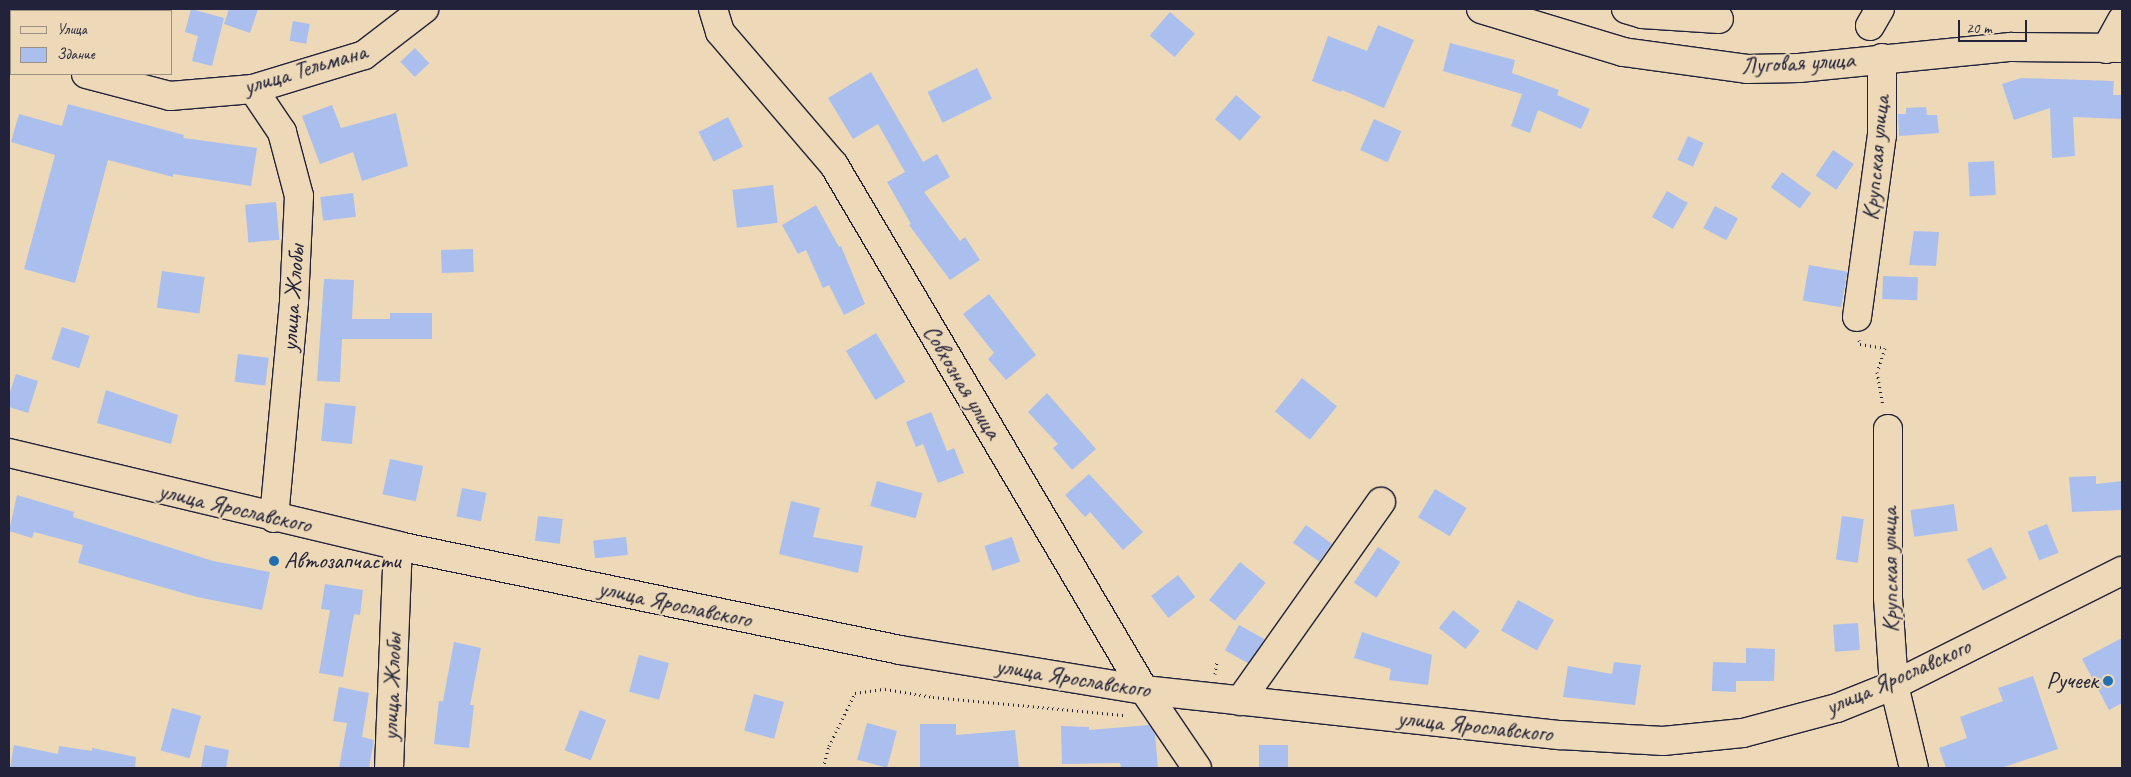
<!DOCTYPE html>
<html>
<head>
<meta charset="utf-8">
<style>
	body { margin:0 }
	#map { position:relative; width:2131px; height:777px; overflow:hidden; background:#edd9b7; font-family:Caveat,sans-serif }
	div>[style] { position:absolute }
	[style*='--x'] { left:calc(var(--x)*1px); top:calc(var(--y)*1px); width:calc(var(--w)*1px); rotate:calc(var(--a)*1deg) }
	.building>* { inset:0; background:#aabfee; transform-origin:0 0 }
	.path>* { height:3px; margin-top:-1.5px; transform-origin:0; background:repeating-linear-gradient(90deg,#22223b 0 1px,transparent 0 5px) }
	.roads { filter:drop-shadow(1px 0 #22223b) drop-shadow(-1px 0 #22223b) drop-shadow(0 1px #22223b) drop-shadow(0 -1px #22223b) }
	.minor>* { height:28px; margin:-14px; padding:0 14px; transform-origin:14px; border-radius:14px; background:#edd9b7 }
	.dots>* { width:14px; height:14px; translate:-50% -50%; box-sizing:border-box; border:2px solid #edd9b7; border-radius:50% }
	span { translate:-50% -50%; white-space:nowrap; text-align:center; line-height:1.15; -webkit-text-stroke:4px #edd9b7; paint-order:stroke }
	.street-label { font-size:24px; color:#22223b }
	.poi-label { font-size:24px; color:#22223b }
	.left { translate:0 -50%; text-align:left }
	.right { translate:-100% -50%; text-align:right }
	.frame { position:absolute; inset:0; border:10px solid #22223b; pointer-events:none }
	.legend { position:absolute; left:10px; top:10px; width:162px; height:65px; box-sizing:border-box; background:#edd9b7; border:1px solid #9c9085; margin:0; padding:6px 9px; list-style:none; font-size:15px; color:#22223b }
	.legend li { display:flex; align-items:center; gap:10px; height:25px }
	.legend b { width:25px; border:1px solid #9c9085 }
	.scale { position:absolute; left:1958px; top:20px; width:69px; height:22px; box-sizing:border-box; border:2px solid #22223b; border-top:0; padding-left:6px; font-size:15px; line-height:18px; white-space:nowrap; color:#22223b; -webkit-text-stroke:4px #edd9b7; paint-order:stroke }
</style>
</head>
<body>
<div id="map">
	<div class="building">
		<i style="clip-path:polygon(191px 9px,224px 18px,212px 66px,192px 61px,198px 36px,185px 32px)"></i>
		<i style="clip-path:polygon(229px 9px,258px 9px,250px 33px,224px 24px)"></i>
		<i style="left:1170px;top:12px;width:33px;height:31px;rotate:41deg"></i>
		<i style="left:293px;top:21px;width:17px;height:20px;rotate:10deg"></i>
		<i style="clip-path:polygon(1378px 25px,1414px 40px,1384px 108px,1342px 90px,1341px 92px,1312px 81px,1328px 36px,1367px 51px)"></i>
		<i style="clip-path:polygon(1450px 43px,1515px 60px,1512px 73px,1559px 90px,1557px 95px,1590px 109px,1581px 129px,1538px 110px,1530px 133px,1511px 126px,1522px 94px,1443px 71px)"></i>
		<i style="left:415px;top:48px;width:21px;height:20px;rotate:47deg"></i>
		<i style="left:977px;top:68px;width:34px;height:55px;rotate:64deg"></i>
		<i style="clip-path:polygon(871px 72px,923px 162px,937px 154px,950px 177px,924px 192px,960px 241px,965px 237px,980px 260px,950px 280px,909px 225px,911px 224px,887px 182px,905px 172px,878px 124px,853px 139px,828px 98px)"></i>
		<i style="clip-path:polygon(2021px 78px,2114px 81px,2113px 95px,2122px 95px,2122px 119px,2073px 117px,2075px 156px,2052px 158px,2050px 108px,2014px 120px,2002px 84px)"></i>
		<i style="left:1236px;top:95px;width:33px;height:32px;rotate:41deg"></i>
		<i style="clip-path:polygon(68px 104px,184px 135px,183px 138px,257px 148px,251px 186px,173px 174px,173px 177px,108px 160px,75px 283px,24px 269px,55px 155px,11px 142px,19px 114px,62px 126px)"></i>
		<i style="clip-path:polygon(332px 105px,341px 128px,396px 113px,408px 166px,362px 181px,353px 152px,320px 164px,302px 116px)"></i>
		<i style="clip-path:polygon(1926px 107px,1927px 115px,1937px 115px,1939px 133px,1899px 136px,1898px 114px,1906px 114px,1906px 108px)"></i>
		<i style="left:728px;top:117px;width:33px;height:33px;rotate:63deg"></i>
		<i style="left:1374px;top:119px;width:30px;height:34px;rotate:24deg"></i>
		<i style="left:1688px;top:136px;width:17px;height:26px;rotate:24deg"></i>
		<i style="left:1833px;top:150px;width:25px;height:31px;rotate:34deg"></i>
		<i style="left:1994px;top:161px;width:34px;height:26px;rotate:87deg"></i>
		<i style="left:1782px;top:172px;width:36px;height:19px;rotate:36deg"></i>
		<i style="left:773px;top:185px;width:38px;height:41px;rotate:83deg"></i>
		<i style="left:1667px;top:191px;width:24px;height:30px;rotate:30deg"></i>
		<i style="left:353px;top:193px;width:24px;height:33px;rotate:83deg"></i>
		<i style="left:276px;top:202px;width:38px;height:31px;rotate:85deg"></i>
		<i style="clip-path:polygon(816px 205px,839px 247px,841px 246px,865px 304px,844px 315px,829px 285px,823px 288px,806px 250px,798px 254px,782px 225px)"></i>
		<i style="left:1715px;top:206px;width:26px;height:25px;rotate:28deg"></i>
		<i style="clip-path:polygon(1914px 231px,1939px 232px,1936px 266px,1909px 265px)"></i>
		<i style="left:473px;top:249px;width:23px;height:32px;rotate:88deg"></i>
		<i style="left:1809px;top:265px;width:39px;height:36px;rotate:10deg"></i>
		<i style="left:162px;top:271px;width:43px;height:37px;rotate:8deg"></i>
		<i style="left:1883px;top:276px;width:35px;height:23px;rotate:2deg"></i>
		<i style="clip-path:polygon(324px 279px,354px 280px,352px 319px,390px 319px,390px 313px,432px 313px,432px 339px,342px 339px,340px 382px,317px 381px)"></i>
		<i style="clip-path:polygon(989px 294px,1036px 355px,1006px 380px,988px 359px,994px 353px,963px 314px)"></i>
		<i style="left:62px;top:327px;width:29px;height:34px;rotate:18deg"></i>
		<i style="left:876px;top:333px;width:57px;height:35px;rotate:59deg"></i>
		<i style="left:238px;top:354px;width:31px;height:28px;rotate:7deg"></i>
		<i style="clip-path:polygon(16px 374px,38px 381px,28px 413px,9px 407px,9px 395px)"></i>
		<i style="left:1302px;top:378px;width:45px;height:43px;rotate:39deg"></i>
		<i style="clip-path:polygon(106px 390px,178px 415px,171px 444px,97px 423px)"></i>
		<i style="clip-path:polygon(1047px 393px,1096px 449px,1072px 470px,1053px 448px,1058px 444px,1028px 412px)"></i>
		<i style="left:325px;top:403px;width:31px;height:38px;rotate:6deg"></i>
		<i style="clip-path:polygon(931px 412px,947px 451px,954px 448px,964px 473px,938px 483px,923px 444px,916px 447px,906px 422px)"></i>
		<i style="left:390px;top:459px;width:34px;height:36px;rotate:12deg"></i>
		<i style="clip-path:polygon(1089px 474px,1143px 532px,1123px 550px,1090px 512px,1085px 517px,1065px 495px)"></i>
		<i style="clip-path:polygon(2096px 476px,2096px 484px,2122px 481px,2122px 510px,2072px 512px,2069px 477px)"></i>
		<i style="left:877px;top:481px;width:47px;height:26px;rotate:15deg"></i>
		<i style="left:462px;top:488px;width:25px;height:29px;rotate:11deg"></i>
		<i style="left:1435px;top:489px;width:37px;height:33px;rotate:31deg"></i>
		<i style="clip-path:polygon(17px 495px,74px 512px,73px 517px,213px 561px,270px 572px,262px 610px,197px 597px,78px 563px,83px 545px,34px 532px,32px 538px,9px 531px)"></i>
		<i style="clip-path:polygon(791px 501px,820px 508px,813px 537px,863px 546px,858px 573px,779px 554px)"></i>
		<i style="left:1954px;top:504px;width:27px;height:44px;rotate:82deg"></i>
		<i style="left:538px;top:516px;width:25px;height:25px;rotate:7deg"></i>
		<i style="left:1842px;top:516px;width:22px;height:44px;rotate:8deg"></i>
		<i style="left:2047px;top:524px;width:31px;height:21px;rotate:68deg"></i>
		<i style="left:1306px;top:525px;width:32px;height:22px;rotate:36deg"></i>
		<i style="left:626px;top:537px;width:18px;height:33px;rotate:84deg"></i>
		<i style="left:1012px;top:537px;width:26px;height:29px;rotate:72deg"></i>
		<i style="left:1378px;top:547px;width:27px;height:43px;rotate:34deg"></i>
		<i style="left:1991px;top:547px;width:35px;height:27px;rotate:63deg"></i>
		<i style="left:1240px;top:562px;width:33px;height:49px;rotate:39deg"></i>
		<i style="left:1178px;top:575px;width:28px;height:34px;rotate:52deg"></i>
		<i style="clip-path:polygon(325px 584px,363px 590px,360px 615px,354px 614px,343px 677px,319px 673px,330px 610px,321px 609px)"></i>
		<i style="left:1518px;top:600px;width:41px;height:35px;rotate:29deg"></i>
		<i style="left:1453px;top:610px;width:34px;height:23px;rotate:38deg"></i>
		<i style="left:1858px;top:623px;width:27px;height:25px;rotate:86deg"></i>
		<i style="left:1239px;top:625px;width:29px;height:29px;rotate:29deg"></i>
		<i style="clip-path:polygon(1362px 632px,1432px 655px,1428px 685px,1389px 680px,1391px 669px,1354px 658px)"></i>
		<i style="clip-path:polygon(2122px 638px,2122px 703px,2109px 710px,2082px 659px)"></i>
		<i style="clip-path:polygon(454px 642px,481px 648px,470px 705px,474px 705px,469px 748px,434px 744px,439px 701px,443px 701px)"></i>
		<i style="clip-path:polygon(1746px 648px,1775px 649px,1774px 681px,1736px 681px,1736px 692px,1712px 691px,1713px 662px,1746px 663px)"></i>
		<i style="left:639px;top:655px;width:31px;height:38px;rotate:15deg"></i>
		<i style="clip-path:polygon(1614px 662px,1641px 665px,1635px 705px,1563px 697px,1568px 666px,1612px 674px)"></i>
		<i style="clip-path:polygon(2033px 676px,2058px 749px,2001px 768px,1946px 768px,1939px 748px,1967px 738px,1960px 717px,2003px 701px,1998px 688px)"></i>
		<i style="clip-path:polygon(339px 687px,369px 693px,362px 737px,374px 740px,369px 768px,339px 768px,347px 723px,333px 721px)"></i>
		<i style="left:754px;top:694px;width:31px;height:38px;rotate:15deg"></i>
		<i style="left:172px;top:708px;width:30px;height:44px;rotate:15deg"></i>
		<i style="left:580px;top:710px;width:28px;height:43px;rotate:21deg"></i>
		<i style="left:867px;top:723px;width:31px;height:38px;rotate:15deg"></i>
		<i style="clip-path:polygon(920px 724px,956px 724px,956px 735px,1015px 730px,1019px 768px,920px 767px)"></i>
		<i style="clip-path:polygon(1149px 725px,1155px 734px,1158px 768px,1121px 768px,1120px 763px,1062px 764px,1061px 726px,1089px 727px,1089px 730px)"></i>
		<i style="clip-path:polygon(14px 745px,58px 754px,59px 746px,92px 751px,92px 748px,136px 757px,135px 768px,10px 768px)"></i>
		<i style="clip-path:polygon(205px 745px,229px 750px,226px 768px,201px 768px)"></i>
		<i style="left:1259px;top:745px;width:29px;height:23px"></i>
	</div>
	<div class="path">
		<i style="--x:1859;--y:340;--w:4;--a:76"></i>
		<i style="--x:1860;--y:344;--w:25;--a:9"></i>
		<i style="--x:1885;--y:348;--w:25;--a:108"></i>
		<i style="--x:1877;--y:372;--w:34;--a:80"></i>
		<i style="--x:1215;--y:674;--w:12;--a:-81"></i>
		<i style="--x:823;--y:768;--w:23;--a:-75"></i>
		<i style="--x:829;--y:746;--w:59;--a:-63.9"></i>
		<i style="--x:855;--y:693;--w:30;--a:-8"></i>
		<i style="--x:885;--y:689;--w:49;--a:9.5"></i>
		<i style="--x:933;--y:697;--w:193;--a:5.4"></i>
	</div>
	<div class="roads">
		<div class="minor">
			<i style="--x:713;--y:9;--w:24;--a:73"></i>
			<i style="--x:720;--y:32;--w:175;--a:49.4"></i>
			<i style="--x:834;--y:165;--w:610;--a:59.44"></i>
			<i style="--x:1144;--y:690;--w:94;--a:55.8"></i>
			<i style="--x:1481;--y:9;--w:148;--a:16.8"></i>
			<i style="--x:1623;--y:52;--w:125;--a:7.8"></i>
			<i style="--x:1747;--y:69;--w:52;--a:-1.1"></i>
			<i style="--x:1799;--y:68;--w:213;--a:-5.7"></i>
			<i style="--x:2011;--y:47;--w:111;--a:0.5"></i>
			<i style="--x:1626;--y:9;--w:17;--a:17"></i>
			<i style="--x:1642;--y:14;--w:77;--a:3.7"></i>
			<i style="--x:1870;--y:26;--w:20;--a:-60"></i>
			<i style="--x:2106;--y:49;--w:33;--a:-61"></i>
			<i style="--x:9;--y:53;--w:2;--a:27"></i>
			<i style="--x:86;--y:74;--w:87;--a:14.7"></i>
			<i style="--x:170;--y:96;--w:83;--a:-4.8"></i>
			<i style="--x:253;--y:89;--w:116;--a:-17"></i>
			<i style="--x:364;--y:55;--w:76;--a:-37.5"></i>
			<i style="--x:253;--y:89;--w:52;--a:56"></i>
			<i style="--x:282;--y:132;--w:66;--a:75.1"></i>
			<i style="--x:299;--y:196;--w:106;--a:92.7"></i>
			<i style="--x:294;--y:302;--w:217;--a:95.3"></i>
			<i style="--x:1857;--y:317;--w:184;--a:-82.2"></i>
			<i style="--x:1882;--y:135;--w:77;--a:-90"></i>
			<i style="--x:1888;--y:429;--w:169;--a:90"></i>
			<i style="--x:1888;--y:598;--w:87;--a:86.1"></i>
			<i style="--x:1894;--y:685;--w:85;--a:76.5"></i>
			<i style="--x:9;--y:453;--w:400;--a:13.4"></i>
			<i style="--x:398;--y:546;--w:513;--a:11.7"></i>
			<i style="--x:900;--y:650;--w:247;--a:9.3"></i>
			<i style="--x:1144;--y:690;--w:419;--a:6.2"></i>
			<i style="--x:1561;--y:735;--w:102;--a:3.4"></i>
			<i style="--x:1663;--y:741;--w:80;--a:-5.7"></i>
			<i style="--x:1743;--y:733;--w:97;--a:-14.9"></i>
			<i style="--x:1837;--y:708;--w:61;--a:-22"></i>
			<i style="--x:1894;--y:685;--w:255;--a:-26.6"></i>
			<i style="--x:1240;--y:701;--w:244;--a:-54.7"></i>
			<i style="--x:389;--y:768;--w:222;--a:-87.7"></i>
		</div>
	</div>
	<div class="dots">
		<i style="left:274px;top:561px;background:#1f6fb2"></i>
		<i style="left:2108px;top:681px;background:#1f6fb2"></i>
	</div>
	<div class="street-label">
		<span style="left:1798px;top:63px;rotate:-3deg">Луговая улица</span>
		<span style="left:305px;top:69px;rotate:-17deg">улица Тельмана</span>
		<span style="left:1876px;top:158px;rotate:-85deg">Крупская улица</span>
		<span style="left:293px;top:298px;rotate:-86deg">улица Жлобы</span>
		<span style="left:962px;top:382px;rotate:59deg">Совхозная улица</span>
		<span style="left:235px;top:508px;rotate:13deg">улица Ярославского</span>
		<span style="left:1890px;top:570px;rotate:-91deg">Крупская улица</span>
		<span style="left:675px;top:604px;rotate:12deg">улица Ярославского</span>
		<span style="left:1898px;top:677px;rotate:-24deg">улица Ярославского</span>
		<span style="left:1073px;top:678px;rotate:9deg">улица Ярославского</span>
		<span style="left:392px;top:687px;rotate:-88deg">улица Жлобы</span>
		<span style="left:1475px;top:726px;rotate:6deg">улица Ярославского</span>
	</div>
	<div class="poi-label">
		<span class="left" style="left:284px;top:561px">Автозапчасти</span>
		<span class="right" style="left:2098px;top:681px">Ручеек</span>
	</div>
	<div class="frame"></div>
	<ul class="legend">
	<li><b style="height:6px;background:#edd9b7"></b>Улица</li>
	<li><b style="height:14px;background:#aabfee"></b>Здание</li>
	</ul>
	<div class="scale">20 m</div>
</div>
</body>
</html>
